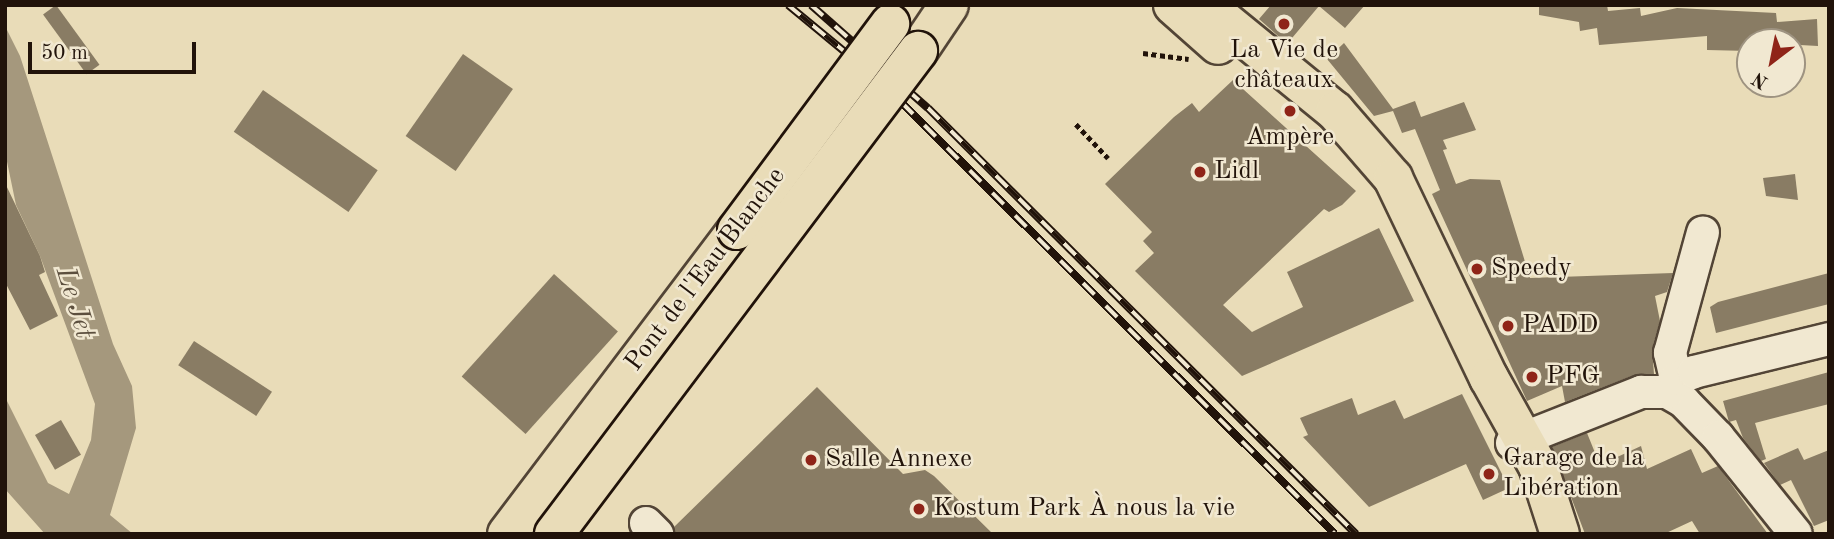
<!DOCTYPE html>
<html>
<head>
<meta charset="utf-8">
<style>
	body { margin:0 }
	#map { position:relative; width:1834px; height:539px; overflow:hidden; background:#e9dcb8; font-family:"Old Standard TT",serif }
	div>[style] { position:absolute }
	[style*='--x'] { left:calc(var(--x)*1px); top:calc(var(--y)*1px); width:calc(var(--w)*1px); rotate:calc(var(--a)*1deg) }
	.water>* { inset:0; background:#a5987d }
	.building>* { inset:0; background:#897c64; transform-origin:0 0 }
	.path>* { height:4.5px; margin-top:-2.25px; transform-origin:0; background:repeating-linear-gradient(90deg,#21130a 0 5px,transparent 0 8.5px) }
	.roads { filter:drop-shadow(2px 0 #534536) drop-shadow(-2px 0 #534536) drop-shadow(0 2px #534536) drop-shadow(0 -2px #534536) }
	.minor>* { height:32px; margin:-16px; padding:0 16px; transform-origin:16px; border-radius:16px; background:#f1e8d1 }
	.major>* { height:38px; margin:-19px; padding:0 19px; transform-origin:19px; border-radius:19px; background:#e9dcb8 }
	.rail>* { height:8px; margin-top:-4px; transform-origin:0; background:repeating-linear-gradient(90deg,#f1e8d1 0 16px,#21130a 0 32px); box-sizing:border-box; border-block:2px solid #21130a }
	.bridges { filter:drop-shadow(2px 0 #21130a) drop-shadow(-2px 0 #21130a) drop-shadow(0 2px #21130a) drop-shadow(0 -2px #21130a) }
	.major-bridge>* { height:38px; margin:-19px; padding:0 19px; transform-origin:19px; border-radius:19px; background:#e9dcb8 }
	.dots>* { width:19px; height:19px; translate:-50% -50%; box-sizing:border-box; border:4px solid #f1e8d1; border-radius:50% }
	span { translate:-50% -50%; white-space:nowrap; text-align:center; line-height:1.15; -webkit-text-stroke:5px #f1e8d1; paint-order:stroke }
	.poi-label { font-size:26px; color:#21130a }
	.left { translate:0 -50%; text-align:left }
	.street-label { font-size:26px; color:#21130a }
	.water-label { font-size:28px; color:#5c4f3e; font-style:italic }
	.frame { position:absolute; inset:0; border:7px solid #21130a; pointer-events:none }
	.north { position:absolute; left:1736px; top:28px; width:70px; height:70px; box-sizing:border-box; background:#f1e8d1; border:2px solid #9e9381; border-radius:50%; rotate:212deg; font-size:19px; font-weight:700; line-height:28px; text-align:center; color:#21130a }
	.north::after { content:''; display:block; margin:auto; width:24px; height:32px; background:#8f2418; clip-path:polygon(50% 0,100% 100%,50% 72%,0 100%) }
	.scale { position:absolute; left:28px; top:42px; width:168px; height:32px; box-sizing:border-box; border:4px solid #21130a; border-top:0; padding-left:9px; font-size:21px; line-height:24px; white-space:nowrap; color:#21130a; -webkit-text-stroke:5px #f1e8d1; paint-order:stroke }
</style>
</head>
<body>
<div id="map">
	<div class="water">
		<i style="clip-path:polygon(5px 26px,20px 56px,113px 344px,132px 386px,136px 428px,110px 515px,133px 534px,45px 534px,5px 489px,5px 397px,48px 483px,69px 494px,91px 440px,95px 404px,40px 256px,16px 205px,5px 152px)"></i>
	</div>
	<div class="building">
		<i style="left:56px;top:5px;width:74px;height:16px;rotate:54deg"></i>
		<i style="clip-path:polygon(1271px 5px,1365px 5px,1345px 28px,1319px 6px,1287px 44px,1259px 19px)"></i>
		<i style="clip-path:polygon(1539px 5px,1607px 5px,1608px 11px,1640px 8px,1641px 16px,1677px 8px,1776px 13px,1777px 22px,1817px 19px,1818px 46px,1750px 42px,1750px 51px,1707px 50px,1707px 36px,1599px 45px,1597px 28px,1580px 31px,1579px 22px,1539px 15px)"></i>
		<i style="clip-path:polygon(1344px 43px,1393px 109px,1415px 101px,1421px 117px,1464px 102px,1476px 130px,1443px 140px,1447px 149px,1443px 150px,1456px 184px,1470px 179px,1500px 180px,1530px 278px,1673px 273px,1667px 292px,1655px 296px,1660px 321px,1652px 349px,1654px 374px,1634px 375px,1565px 402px,1562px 386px,1527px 401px,1432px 194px,1440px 190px,1415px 129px,1402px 133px,1393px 111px,1374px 116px,1327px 59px)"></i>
		<i style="left:463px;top:54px;width:61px;height:100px;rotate:35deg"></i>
		<i style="clip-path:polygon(1233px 80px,1356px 191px,1342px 205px,1329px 212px,1324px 209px,1223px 305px,1252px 332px,1272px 322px,1303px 307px,1287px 272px,1379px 228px,1414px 301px,1242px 376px,1135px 271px,1154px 253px,1143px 241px,1152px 232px,1105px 184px,1174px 117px,1192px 103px,1199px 112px)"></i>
		<i style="left:263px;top:90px;width:140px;height:51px;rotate:35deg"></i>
		<i style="clip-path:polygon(1795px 174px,1798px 200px,1766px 196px,1763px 178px)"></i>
		<i style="clip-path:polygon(5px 183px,40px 256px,45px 272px,39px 275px,58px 316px,30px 330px,5px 282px)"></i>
		<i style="clip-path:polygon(1829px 273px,1829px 304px,1716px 333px,1710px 307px,1718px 302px)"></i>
		<i style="left:554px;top:274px;width:86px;height:138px;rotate:42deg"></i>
		<i style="left:194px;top:341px;width:93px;height:29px;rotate:33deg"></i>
		<i style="clip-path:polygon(1829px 372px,1829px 404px,1755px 423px,1766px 459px,1761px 461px,1743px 438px,1736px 420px,1729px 422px,1723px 401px)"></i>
		<i style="clip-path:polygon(817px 387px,903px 474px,925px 470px,934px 476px,993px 534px,675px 534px,674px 527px)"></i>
		<i style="clip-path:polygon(1462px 394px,1509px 488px,1483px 500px,1466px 464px,1369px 507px,1303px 437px,1308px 435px,1300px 418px,1352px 398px,1358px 415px,1395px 400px,1404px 419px)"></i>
		<i style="left:61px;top:420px;width:40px;height:30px;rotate:60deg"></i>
		<i style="clip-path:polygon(1587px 433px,1600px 465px,1641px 446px,1647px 469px,1691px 449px,1702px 473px,1718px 466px,1768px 534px,1700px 534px,1692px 521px,1664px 534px,1585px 534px,1552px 447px)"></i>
		<i style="clip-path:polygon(1798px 448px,1804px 460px,1829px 450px,1829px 520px,1814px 526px,1791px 480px,1780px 485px,1764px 463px)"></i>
	</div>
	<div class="path">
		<i style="--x:1143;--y:53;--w:46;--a:7.4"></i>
		<i style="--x:1076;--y:124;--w:47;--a:46.7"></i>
	</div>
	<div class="roads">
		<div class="minor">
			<i style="--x:1676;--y:379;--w:27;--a:-103"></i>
			<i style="--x:1670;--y:353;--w:125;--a:-74.7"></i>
			<i style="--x:1667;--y:392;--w:20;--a:30"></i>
			<i style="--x:1684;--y:402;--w:49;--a:45.8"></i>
			<i style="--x:1718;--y:437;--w:124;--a:51.2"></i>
			<i style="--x:1512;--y:443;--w:139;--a:-21.6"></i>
			<i style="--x:1641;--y:392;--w:26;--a:0"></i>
			<i style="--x:1667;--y:392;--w:16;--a:-55"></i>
			<i style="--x:1676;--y:379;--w:19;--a:-21"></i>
			<i style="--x:1694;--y:372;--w:139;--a:-13.7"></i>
			<i style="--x:646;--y:523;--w:16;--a:45"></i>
		</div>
		<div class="major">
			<i style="--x:1173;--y:5;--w:60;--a:41.6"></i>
			<i style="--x:1205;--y:5;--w:168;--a:39.2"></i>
			<i style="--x:1335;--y:111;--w:89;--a:49.1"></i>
			<i style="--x:1393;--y:178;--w:222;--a:64.4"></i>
			<i style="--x:1489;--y:378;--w:101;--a:60.9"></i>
			<i style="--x:1538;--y:466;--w:71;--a:72.1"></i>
			<i style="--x:918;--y:51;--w:55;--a:-56"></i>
			<i style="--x:507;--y:534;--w:381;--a:-52.9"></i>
		</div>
	</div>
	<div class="rail">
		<i style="--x:788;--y:5;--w:118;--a:39.5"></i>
		<i style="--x:879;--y:80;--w:643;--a:44.87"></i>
		<i style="--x:811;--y:5;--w:156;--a:41.4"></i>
		<i style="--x:928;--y:108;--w:604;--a:44.87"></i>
	</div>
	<div class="bridges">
		<div class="major-bridge">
			<i style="--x:737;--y:230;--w:257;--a:-53.4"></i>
			<i style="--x:554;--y:534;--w:605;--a:-53"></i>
		</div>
	</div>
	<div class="dots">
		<i style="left:1284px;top:24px;background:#8f2418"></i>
		<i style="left:1290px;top:111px;background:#8f2418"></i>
		<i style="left:1200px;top:172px;background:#8f2418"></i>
		<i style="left:1477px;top:269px;background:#8f2418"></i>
		<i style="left:1508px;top:326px;background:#8f2418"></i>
		<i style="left:1532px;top:377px;background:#8f2418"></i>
		<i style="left:811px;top:460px;background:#8f2418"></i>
		<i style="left:1489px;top:474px;background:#8f2418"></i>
		<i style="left:919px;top:509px;background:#8f2418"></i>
	</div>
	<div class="poi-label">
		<span style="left:1284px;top:66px">La Vie de<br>châteaux</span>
		<span style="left:1290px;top:138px">Ampère</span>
		<span class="left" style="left:1214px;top:172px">Lidl</span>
		<span class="left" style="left:1491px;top:269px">Speedy</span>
		<span class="left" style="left:1522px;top:326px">PADD</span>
		<span class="left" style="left:1546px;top:377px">PFG</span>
		<span class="left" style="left:1503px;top:474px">Garage de la<br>Libération</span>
		<span class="left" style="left:825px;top:460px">Salle Annexe</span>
		<span class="left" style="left:933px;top:509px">Kostum Park À nous la vie</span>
	</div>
	<div class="street-label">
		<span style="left:706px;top:270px;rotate:-53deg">Pont de l'Eau Blanche</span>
	</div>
	<div class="water-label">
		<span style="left:74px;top:303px;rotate:73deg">Le Jet</span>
	</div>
	<div class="frame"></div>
	<div class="north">N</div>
	<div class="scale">50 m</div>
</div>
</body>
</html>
